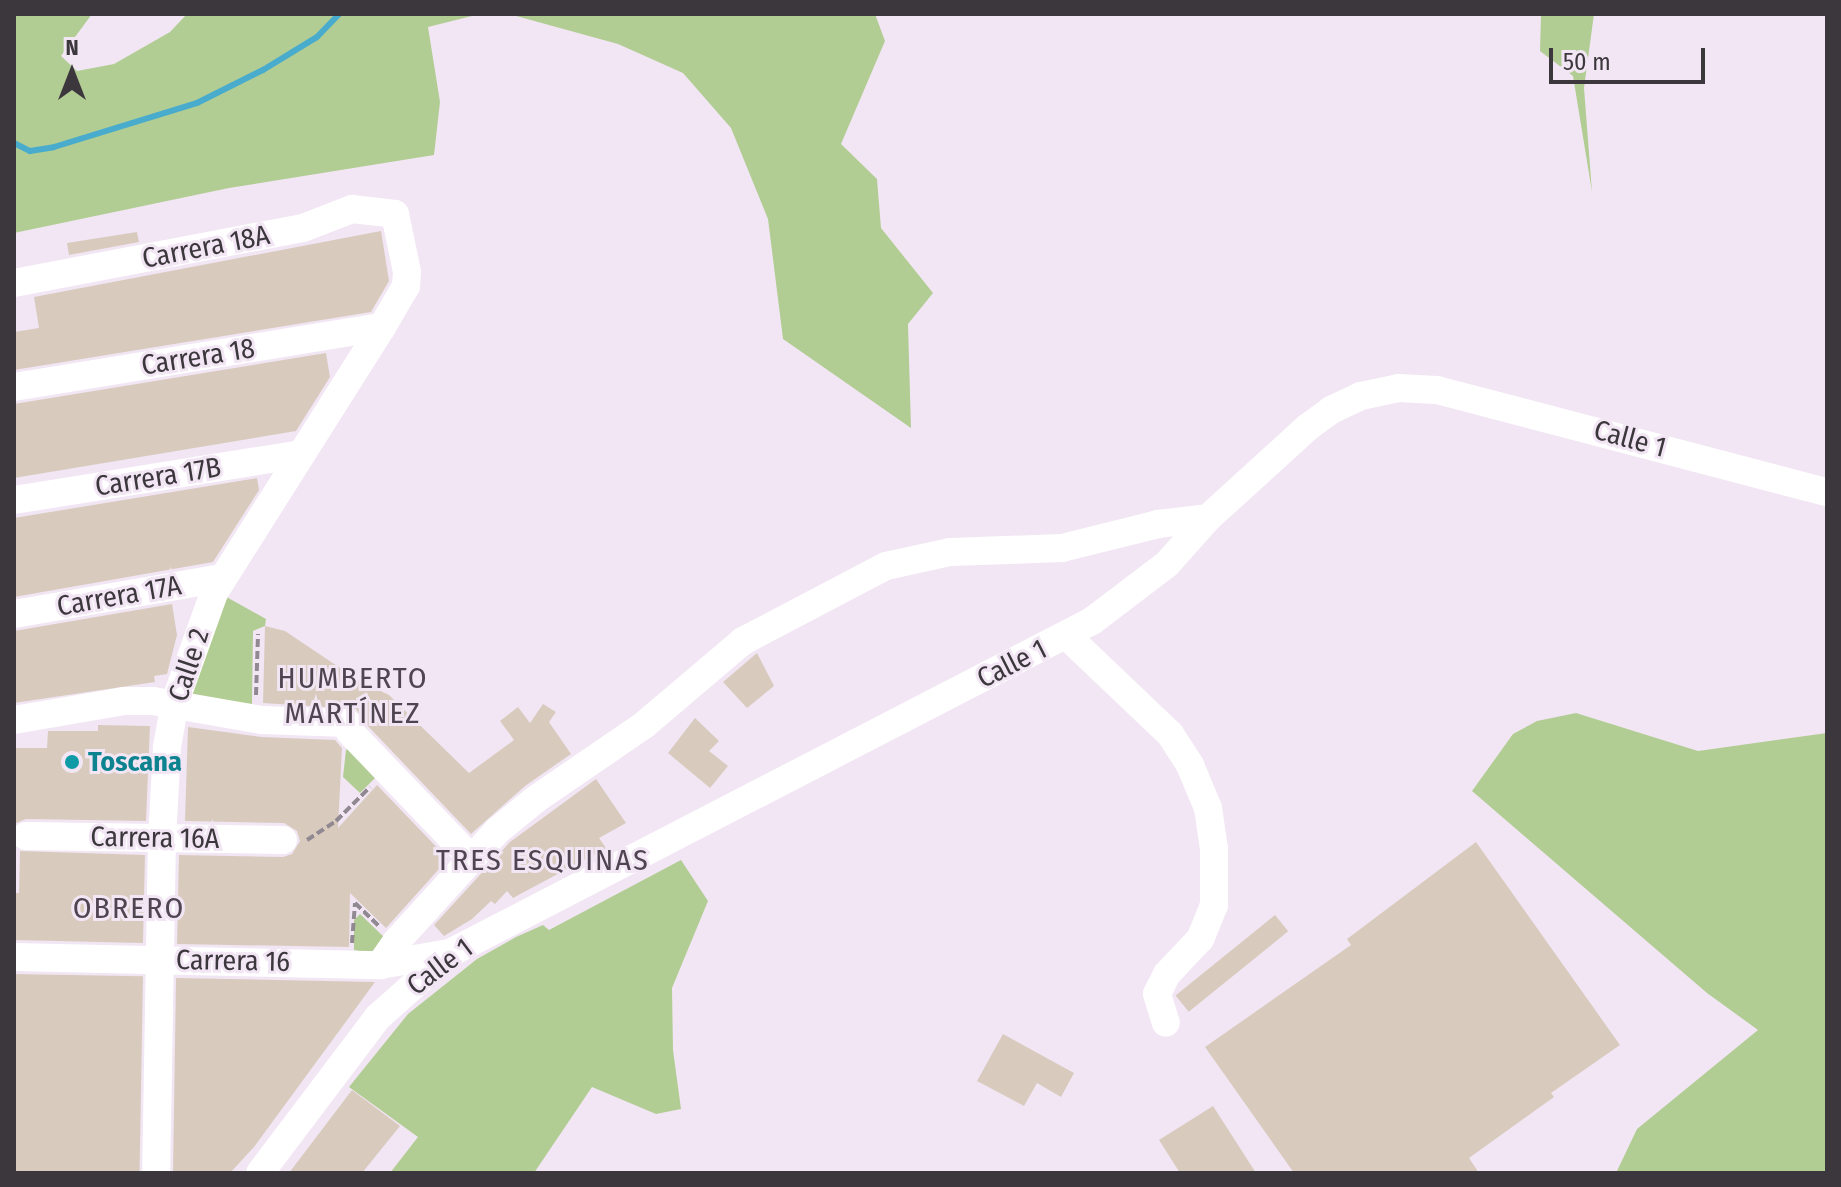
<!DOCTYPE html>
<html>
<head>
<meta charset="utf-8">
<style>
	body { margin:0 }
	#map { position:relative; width:1841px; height:1187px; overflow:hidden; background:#f2e6f4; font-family:"Fira Sans Condensed",sans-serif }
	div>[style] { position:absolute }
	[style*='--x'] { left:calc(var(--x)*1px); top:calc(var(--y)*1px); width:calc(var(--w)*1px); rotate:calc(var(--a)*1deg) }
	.green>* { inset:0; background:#b2cd93 }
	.stream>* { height:6px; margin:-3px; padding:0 3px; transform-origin:3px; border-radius:3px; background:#4aaccd }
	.building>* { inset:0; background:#d8cbbe; transform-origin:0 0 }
	.path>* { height:4px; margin-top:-2px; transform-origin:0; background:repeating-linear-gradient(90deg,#918992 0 8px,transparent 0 12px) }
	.minor>* { height:28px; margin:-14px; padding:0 14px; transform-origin:14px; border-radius:14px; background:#fff }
	.dots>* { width:22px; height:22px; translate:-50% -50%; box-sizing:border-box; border:4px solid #f2e6f4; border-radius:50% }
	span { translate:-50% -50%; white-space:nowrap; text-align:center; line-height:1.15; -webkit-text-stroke:6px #f2e6f4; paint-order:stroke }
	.street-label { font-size:28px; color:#3c373d }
	.culture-label { font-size:28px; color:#0d838f; font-weight:700 }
	.left { translate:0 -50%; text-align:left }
	.neighbourhood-label { font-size:30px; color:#4f4550; letter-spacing:2px }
	.frame { position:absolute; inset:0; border:16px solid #3c373d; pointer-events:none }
	.north { position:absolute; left:32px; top:32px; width:80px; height:80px; -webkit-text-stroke:6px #f2e6f4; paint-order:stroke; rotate:0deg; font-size:22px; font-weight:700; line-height:32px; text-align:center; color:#3c373d }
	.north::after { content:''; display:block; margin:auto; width:28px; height:36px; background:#3c373d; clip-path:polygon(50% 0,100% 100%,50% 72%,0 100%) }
	.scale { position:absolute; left:1549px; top:48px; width:156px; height:36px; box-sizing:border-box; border:4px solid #3c373d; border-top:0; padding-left:10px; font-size:24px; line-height:28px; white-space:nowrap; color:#3c373d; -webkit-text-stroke:6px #f2e6f4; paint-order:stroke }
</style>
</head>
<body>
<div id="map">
	<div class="green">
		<i style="clip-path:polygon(14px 14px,92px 14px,61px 56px,77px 71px,114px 64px,170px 32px,187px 14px,480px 14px,428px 27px,440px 102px,434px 155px,229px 188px,14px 233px)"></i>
		<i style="clip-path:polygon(509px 14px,875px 14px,885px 41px,841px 144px,877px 179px,881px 228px,933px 293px,908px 324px,911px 428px,783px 339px,768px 219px,731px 128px,683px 73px,618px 44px)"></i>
		<i style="clip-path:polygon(1541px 14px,1594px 14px,1584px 88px,1592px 192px,1573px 76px,1540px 51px)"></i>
		<i style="clip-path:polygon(223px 595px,266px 619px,265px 626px,253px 631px,252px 704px,206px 701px,192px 694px)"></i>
		<i style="clip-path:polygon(1576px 713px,1698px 751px,1827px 733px,1827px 1173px,1616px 1173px,1637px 1129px,1758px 1030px,1707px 993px,1472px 791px,1513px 734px,1537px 721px)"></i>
		<i style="clip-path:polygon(351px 746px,377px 776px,360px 793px,343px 777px,346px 750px)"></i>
		<i style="clip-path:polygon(681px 860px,708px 901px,672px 988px,673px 1050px,681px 1109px,656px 1114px,592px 1087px,534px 1173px,390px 1173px,418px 1137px,349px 1087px,408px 1014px,477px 959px,516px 937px,543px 925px,549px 930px)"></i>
		<i style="clip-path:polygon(360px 914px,386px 939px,377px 955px,354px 950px,354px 920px)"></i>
	</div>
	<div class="stream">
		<i style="--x:14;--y:143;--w:18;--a:27"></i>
		<i style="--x:30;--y:151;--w:24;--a:-9"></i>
		<i style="--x:54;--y:147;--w:150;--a:-17.1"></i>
		<i style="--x:197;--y:103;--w:74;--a:-26.6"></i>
		<i style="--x:263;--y:70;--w:63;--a:-31.4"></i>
		<i style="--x:317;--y:37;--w:32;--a:-46"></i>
	</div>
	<div class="building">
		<i style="clip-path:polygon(381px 231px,389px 281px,371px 312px,14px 370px,14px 332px,39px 328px,34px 297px)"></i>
		<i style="clip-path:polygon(137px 232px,139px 242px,69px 255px,67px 243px)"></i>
		<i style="clip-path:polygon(326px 353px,330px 377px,296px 431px,14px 478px,14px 404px)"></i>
		<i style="clip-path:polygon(257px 478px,259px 490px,213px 562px,14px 597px,14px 518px)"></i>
		<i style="clip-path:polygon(172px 604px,177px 635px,167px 674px,154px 676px,155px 682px,14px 703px,14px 631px)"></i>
		<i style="clip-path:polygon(265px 626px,285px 631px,358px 680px,389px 695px,469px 773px,514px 740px,500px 721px,518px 707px,530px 723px,543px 704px,556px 712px,549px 722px,571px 754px,525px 786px,471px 834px,365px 723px,356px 709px,263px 703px)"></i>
		<i style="clip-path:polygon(757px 653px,774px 686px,747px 708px,723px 682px)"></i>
		<i style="clip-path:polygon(695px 718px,719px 741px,709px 751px,728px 766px,710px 788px,668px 753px)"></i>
		<i style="clip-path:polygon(98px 725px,150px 726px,146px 821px,26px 819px,14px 824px,14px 748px,47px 748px,48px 731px,98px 731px)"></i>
		<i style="clip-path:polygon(188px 727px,261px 737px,335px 740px,342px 748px,338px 828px,377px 785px,448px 859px,386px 928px,350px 893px,349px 947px,177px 944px,179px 855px,283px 857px,292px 854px,300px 841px,297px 831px,284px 823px,185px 821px)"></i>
		<i style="clip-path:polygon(596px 779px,626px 823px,599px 838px,606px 848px,513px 898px,507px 891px,495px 904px,491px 901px,472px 919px,444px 936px,434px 925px,510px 842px)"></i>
		<i style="clip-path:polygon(1476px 842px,1620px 1045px,1551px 1093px,1554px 1097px,1469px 1158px,1479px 1173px,1294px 1173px,1205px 1047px,1351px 945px,1347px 939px)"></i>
		<i style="clip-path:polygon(20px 851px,145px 855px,143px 943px,14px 940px,14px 893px,19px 893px)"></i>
		<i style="left:1275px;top:915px;width:21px;height:128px;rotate:51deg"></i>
		<i style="left:14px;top:974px;width:129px;height:199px;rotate:1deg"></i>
		<i style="clip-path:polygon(176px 978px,375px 982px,254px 1147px,230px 1173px,173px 1173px)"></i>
		<i style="clip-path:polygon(1003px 1034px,1074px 1073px,1061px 1097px,1037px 1083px,1024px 1106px,977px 1081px)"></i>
		<i style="clip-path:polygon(352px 1090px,400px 1126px,362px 1173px,289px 1173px)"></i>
		<i style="clip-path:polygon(1213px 1106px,1256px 1173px,1180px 1173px,1159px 1140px)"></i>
	</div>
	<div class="path">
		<i style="--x:256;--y:695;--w:61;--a:-88.1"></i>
		<i style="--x:307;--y:840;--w:35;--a:-33"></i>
		<i style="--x:336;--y:821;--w:48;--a:-45"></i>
		<i style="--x:352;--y:943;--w:40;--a:-85.7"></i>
		<i style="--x:355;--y:903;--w:35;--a:44"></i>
	</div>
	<div class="minor">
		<i style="--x:14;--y:283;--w:294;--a:-10.8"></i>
		<i style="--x:303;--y:228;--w:53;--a:-21.2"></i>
		<i style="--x:352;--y:209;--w:43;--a:6.6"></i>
		<i style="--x:395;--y:214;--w:59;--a:78.3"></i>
		<i style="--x:407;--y:272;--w:14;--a:94"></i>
		<i style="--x:406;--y:286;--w:48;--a:120.3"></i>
		<i style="--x:382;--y:327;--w:315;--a:122.3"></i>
		<i style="--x:214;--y:593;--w:116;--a:109.7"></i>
		<i style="--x:175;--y:702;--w:46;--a:100.1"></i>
		<i style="--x:167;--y:747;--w:91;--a:93.1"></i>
		<i style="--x:162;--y:838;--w:335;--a:91"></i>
		<i style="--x:14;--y:387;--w:373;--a:-9.3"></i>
		<i style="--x:14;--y:500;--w:291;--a:-9.1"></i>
		<i style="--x:14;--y:614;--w:212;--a:-9.8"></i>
		<i style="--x:1067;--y:636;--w:142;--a:43.6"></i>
		<i style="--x:1170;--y:734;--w:37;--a:57"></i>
		<i style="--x:1190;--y:765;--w:47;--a:67.3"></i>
		<i style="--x:1208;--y:808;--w:41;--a:81.7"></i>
		<i style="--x:1214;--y:849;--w:56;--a:90"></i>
		<i style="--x:1214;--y:905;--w:37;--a:112"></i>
		<i style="--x:1200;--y:939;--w:48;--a:133.3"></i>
		<i style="--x:1167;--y:974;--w:22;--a:117"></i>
		<i style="--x:1157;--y:994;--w:30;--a:73"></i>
		<i style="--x:14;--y:720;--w:112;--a:-9.8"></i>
		<i style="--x:124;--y:701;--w:29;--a:0"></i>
		<i style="--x:153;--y:701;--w:111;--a:9.9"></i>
		<i style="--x:262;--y:720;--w:85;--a:2"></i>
		<i style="--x:347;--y:723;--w:9;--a:72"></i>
		<i style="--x:350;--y:732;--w:175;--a:46.2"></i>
		<i style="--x:26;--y:836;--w:257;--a:0.9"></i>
		<i style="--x:14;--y:957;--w:366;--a:1.3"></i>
		<i style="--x:380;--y:965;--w:70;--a:-9.9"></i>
		<i style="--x:380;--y:965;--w:28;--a:-55"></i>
		<i style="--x:396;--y:942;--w:151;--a:-47.7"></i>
		<i style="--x:498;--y:830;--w:49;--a:-39.2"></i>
		<i style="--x:536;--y:799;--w:131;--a:-34.4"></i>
		<i style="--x:644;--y:725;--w:130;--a:-40.3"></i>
		<i style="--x:743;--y:641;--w:161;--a:-27.7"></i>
		<i style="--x:886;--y:566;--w:66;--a:-12.3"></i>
		<i style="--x:950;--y:552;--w:112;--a:-2"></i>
		<i style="--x:1062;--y:548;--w:99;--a:-14"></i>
		<i style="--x:1158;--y:524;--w:50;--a:-6.8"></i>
		<i style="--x:260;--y:1173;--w:196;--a:-52.9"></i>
		<i style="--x:378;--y:1017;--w:96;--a:-41.6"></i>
		<i style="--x:450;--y:953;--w:723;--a:-27.35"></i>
		<i style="--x:1092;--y:621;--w:94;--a:-37.2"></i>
		<i style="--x:1167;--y:564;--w:62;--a:-48.3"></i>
		<i style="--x:1208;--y:518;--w:135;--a:-42.3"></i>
		<i style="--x:1308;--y:427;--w:29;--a:-36"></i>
		<i style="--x:1331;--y:410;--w:33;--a:-25"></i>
		<i style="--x:1361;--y:396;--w:38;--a:-12"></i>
		<i style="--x:1398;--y:388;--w:39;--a:3"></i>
		<i style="--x:1437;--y:390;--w:403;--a:14.7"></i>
	</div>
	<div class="dots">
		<i style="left:72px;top:762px;background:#0f9aa8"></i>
	</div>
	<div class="street-label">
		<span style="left:206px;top:247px;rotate:-11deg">Carrera 18A</span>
		<span style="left:198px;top:357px;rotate:-9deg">Carrera 18</span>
		<span style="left:1630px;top:439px;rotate:15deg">Calle 1</span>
		<span style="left:158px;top:477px;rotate:-9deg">Carrera 17B</span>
		<span style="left:119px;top:596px;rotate:-10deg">Carrera 17A</span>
		<span style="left:1012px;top:664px;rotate:-27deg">Calle 1</span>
		<span style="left:189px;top:665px;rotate:-72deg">Calle 2</span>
		<span style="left:155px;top:838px;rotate:1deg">Carrera 16A</span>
		<span style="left:233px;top:961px;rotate:1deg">Carrera 16</span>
		<span style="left:440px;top:967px;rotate:-37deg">Calle 1</span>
	</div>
	<div class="culture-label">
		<span class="left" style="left:88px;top:762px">Toscana</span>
	</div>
	<div class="neighbourhood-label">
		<span style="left:353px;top:695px">HUMBERTO<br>MARTÍNEZ</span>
		<span style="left:543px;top:860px">TRES ESQUINAS</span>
		<span style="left:129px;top:908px">OBRERO</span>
	</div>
	<div class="frame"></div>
	<div class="north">N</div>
	<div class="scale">50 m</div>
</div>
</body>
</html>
